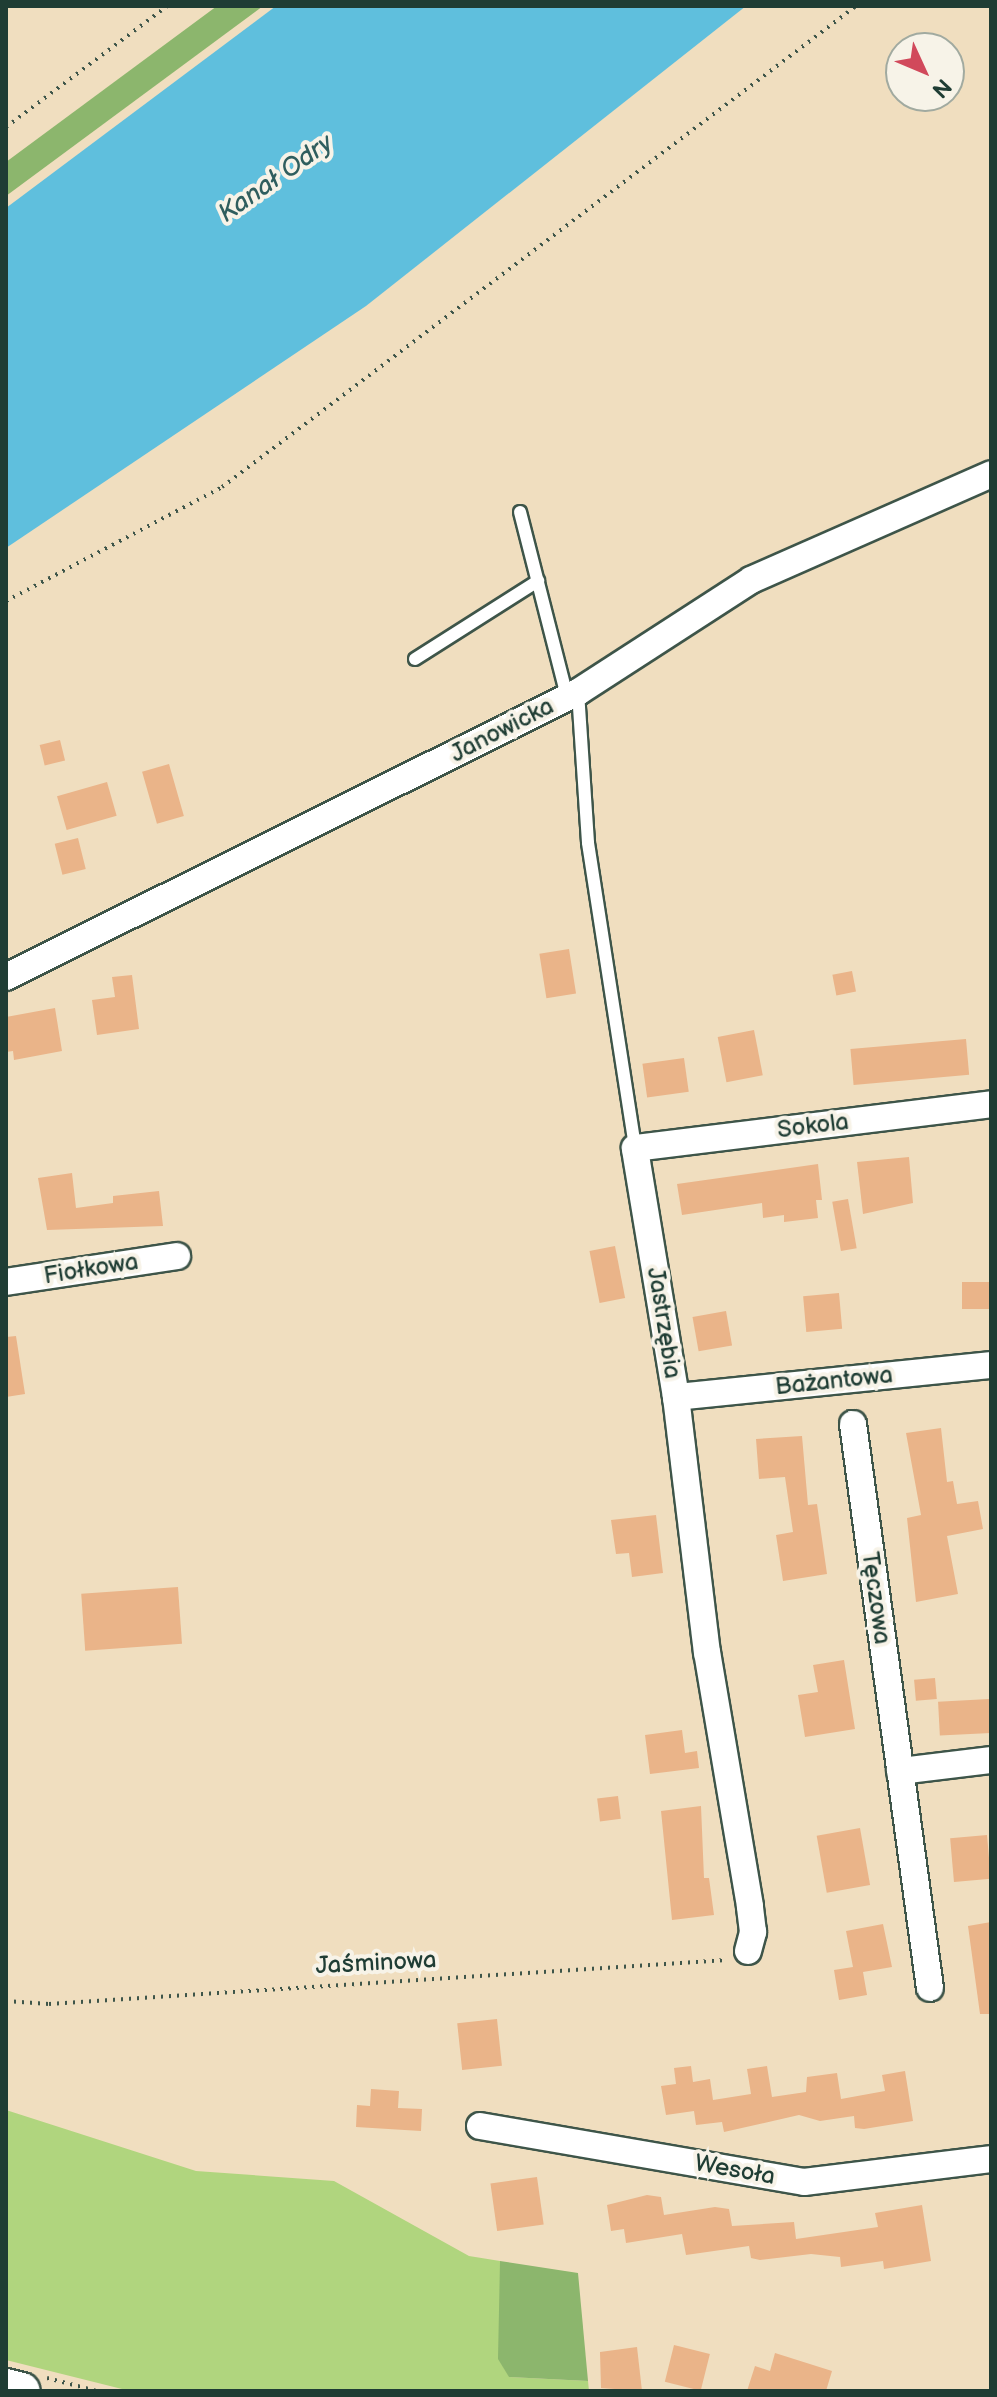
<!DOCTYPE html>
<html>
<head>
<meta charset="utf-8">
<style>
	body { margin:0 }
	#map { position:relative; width:997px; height:2397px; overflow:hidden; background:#f0debf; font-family:"Balsamiq Sans",sans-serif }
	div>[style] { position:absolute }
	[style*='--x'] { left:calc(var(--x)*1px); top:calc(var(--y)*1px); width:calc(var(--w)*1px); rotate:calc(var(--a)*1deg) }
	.green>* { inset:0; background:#b0d57e }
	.forest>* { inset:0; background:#8cb66d }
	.water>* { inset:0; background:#5fbfdd }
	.building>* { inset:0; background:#eab489; transform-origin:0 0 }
	.path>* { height:4px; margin-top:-2px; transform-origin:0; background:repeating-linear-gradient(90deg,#3e5549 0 2px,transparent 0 8px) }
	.roads { filter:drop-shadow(2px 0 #3e5549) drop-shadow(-2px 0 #3e5549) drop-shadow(0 2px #3e5549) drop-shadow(0 -2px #3e5549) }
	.lane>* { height:12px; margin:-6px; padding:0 6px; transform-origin:6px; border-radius:6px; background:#fff }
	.street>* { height:26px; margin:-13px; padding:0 13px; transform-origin:13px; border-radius:13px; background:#fff }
	.secondary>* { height:36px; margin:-18px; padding:0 18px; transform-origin:18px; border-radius:18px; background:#fff }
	span { translate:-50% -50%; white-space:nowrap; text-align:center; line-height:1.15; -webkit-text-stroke:8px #f7f3e8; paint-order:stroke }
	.street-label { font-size:24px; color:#1f3d34 }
	.water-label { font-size:26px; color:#2f5e5e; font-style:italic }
	.frame { position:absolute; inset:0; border:8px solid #1f3d34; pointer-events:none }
	.north { position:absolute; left:885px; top:32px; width:80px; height:80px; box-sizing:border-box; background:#f7f3e8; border:2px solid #a1aaa0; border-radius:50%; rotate:134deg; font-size:22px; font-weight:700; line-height:32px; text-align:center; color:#1f3d34 }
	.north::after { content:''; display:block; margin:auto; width:28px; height:36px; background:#d1495b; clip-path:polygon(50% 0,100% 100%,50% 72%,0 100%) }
</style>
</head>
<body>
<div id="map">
	<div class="green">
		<i style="clip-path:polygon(6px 2110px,196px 2171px,334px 2181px,469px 2256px,500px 2261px,509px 2377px,588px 2381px,589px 2391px,130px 2391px,6px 2360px)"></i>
	</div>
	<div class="forest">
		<i style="clip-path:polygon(217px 6px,263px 6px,6px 196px,6px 162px)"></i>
		<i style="clip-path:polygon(500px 2261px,578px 2273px,588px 2381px,509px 2377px,498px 2359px)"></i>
	</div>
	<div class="water">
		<i style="clip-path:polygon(276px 6px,746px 6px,366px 306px,6px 548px,6px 208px)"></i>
	</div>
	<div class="building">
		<i style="left:60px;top:740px;width:21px;height:21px;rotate:76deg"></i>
		<i style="left:169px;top:764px;width:54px;height:28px;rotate:74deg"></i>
		<i style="left:107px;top:782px;width:35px;height:52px;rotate:74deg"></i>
		<i style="left:78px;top:838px;width:32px;height:24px;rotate:76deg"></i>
		<i style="left:569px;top:949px;width:45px;height:30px;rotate:81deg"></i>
		<i style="left:852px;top:971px;width:21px;height:20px;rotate:79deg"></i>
		<i style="clip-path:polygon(132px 975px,139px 1029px,97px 1035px,92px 1000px,115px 997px,112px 977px)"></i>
		<i style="clip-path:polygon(55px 1008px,62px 1051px,14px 1060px,13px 1051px,6px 1052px,6px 1017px)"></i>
		<i style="left:754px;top:1030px;width:46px;height:37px;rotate:79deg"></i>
		<i style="left:966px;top:1039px;width:36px;height:116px;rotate:85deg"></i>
		<i style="left:684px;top:1058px;width:34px;height:42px;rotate:82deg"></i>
		<i style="clip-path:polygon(909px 1157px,913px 1203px,863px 1214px,857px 1162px)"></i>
		<i style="clip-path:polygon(818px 1164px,822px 1200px,816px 1200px,818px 1218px,784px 1222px,784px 1215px,763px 1218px,762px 1203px,682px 1215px,677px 1184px)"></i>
		<i style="clip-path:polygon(72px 1173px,76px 1208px,113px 1203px,113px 1196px,159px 1191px,163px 1226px,47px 1230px,38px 1178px)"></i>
		<i style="left:848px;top:1199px;width:50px;height:16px;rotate:80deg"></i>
		<i style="left:615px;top:1246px;width:53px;height:26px;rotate:79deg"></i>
		<i style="left:991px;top:1282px;width:27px;height:29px;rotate:90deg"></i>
		<i style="left:839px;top:1293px;width:36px;height:36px;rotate:85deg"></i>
		<i style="left:726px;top:1311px;width:35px;height:34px;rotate:80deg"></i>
		<i style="clip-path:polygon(16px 1336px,25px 1394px,6px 1397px,6px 1337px)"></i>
		<i style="clip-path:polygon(941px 1428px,947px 1482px,953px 1481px,957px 1504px,978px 1501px,983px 1529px,947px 1536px,958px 1594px,916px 1602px,907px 1518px,921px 1515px,906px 1433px)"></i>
		<i style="clip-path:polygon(802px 1436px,808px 1505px,817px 1504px,827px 1574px,783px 1581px,776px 1535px,793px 1532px,785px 1477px,759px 1479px,756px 1439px)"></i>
		<i style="clip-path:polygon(656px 1515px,663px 1573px,632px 1577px,629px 1553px,616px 1554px,611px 1520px)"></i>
		<i style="left:178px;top:1587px;width:57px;height:97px;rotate:86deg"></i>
		<i style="clip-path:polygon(844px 1660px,855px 1729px,805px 1737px,798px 1695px,818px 1692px,813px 1665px)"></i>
		<i style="left:935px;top:1678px;width:21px;height:21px;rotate:85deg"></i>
		<i style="left:989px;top:1699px;width:34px;height:51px;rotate:87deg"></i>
		<i style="clip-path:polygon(682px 1730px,685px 1753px,697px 1751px,699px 1768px,650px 1774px,645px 1735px)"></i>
		<i style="left:618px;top:1796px;width:23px;height:21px;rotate:83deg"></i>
		<i style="clip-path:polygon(701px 1806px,704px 1878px,709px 1878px,714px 1915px,672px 1920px,661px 1811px)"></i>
		<i style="left:860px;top:1828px;width:58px;height:44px;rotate:80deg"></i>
		<i style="left:987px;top:1835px;width:44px;height:37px;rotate:85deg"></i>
		<i style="clip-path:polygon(991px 1922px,991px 2014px,980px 2014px,968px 1926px)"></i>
		<i style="clip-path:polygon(883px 1924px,892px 1967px,863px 1972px,867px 1995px,839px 2000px,834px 1970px,853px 1967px,846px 1931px)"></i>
		<i style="left:497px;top:2019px;width:47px;height:40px;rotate:84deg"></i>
		<i style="clip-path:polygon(691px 2066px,693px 2082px,710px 2079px,713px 2100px,751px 2094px,747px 2069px,767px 2066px,772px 2097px,806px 2092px,807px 2077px,837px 2073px,841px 2099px,885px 2091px,882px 2075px,905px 2071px,913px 2121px,864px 2129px,855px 2128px,854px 2116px,820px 2121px,799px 2115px,724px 2132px,722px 2122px,696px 2125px,694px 2111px,666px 2115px,661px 2086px,676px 2084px,674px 2068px)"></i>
		<i style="clip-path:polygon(371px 2089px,399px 2091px,398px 2108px,422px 2109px,421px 2131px,356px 2127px,357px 2105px,370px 2106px)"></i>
		<i style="left:537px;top:2177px;width:48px;height:47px;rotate:82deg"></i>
		<i style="clip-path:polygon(647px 2195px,661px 2197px,664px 2215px,715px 2207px,729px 2209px,732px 2226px,794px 2222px,796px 2239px,878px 2227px,875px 2213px,922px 2205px,931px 2261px,884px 2269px,883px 2261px,841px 2267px,840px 2257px,811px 2254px,760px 2260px,751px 2258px,749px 2246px,686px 2255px,682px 2234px,626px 2243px,624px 2229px,611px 2231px,607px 2205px)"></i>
		<i style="left:674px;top:2345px;width:37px;height:38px;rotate:14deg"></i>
		<i style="clip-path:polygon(637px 2347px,642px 2391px,601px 2388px,600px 2352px)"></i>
		<i style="clip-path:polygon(775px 2353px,832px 2371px,826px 2391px,747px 2391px,755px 2366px,770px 2371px)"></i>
	</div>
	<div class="path">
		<i style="--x:6;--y:127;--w:201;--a:-36.9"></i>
		<i style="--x:6;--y:601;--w:244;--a:-27.8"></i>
		<i style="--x:222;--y:487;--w:796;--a:-37.19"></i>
		<i style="--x:6;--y:2001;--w:43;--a:4"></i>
		<i style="--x:49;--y:2004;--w:679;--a:-3.71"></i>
		<i style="--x:47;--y:2378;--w:52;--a:14.6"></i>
	</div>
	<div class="roads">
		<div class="lane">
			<i style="--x:520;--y:512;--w:191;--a:75.7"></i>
			<i style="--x:415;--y:659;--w:146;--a:-32.4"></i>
			<i style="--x:578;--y:692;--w:151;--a:86.2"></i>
			<i style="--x:588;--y:843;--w:309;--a:81.2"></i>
		</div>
		<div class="street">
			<i style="--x:6;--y:977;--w:639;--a:-26.48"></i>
			<i style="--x:578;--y:692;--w:206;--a:-32.9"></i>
			<i style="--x:751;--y:580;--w:262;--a:-23.8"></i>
			<i style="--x:6;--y:1282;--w:173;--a:-8.6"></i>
			<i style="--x:676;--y:1397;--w:317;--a:-5.8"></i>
			<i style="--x:853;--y:1424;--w:569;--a:82.23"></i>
			<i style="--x:900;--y:1771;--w:92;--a:-6.9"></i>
			<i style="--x:748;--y:1951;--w:20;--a:-75"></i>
			<i style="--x:753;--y:1932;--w:26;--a:-97"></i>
			<i style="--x:750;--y:1906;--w:257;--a:-99.6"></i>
			<i style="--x:707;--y:1653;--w:258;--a:-96.9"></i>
			<i style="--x:676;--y:1397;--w:252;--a:-99.4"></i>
			<i style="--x:635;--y:1148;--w:359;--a:-7"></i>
			<i style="--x:480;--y:2126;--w:329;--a:9.8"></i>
			<i style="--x:804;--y:2182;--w:188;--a:-7"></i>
		</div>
		<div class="secondary">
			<i style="--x:6;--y:2387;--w:16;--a:14"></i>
		</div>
	</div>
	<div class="street-label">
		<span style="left:502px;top:730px;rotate:-27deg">Janowicka</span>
		<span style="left:813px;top:1126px;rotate:-7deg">Sokola</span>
		<span style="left:91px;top:1269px;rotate:-9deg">Fiołkowa</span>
		<span style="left:664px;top:1323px;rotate:81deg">Jastrzębia</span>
		<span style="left:834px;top:1381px;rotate:-6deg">Bażantowa</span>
		<span style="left:876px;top:1598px;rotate:82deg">Tęczowa</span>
		<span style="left:376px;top:1963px;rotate:-3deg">Jaśminowa</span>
		<span style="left:735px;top:2170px;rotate:10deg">Wesoła</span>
	</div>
	<div class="water-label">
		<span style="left:276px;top:179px;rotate:-35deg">Kanał Odry</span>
	</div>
	<div class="frame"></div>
	<div class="north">N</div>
</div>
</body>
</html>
